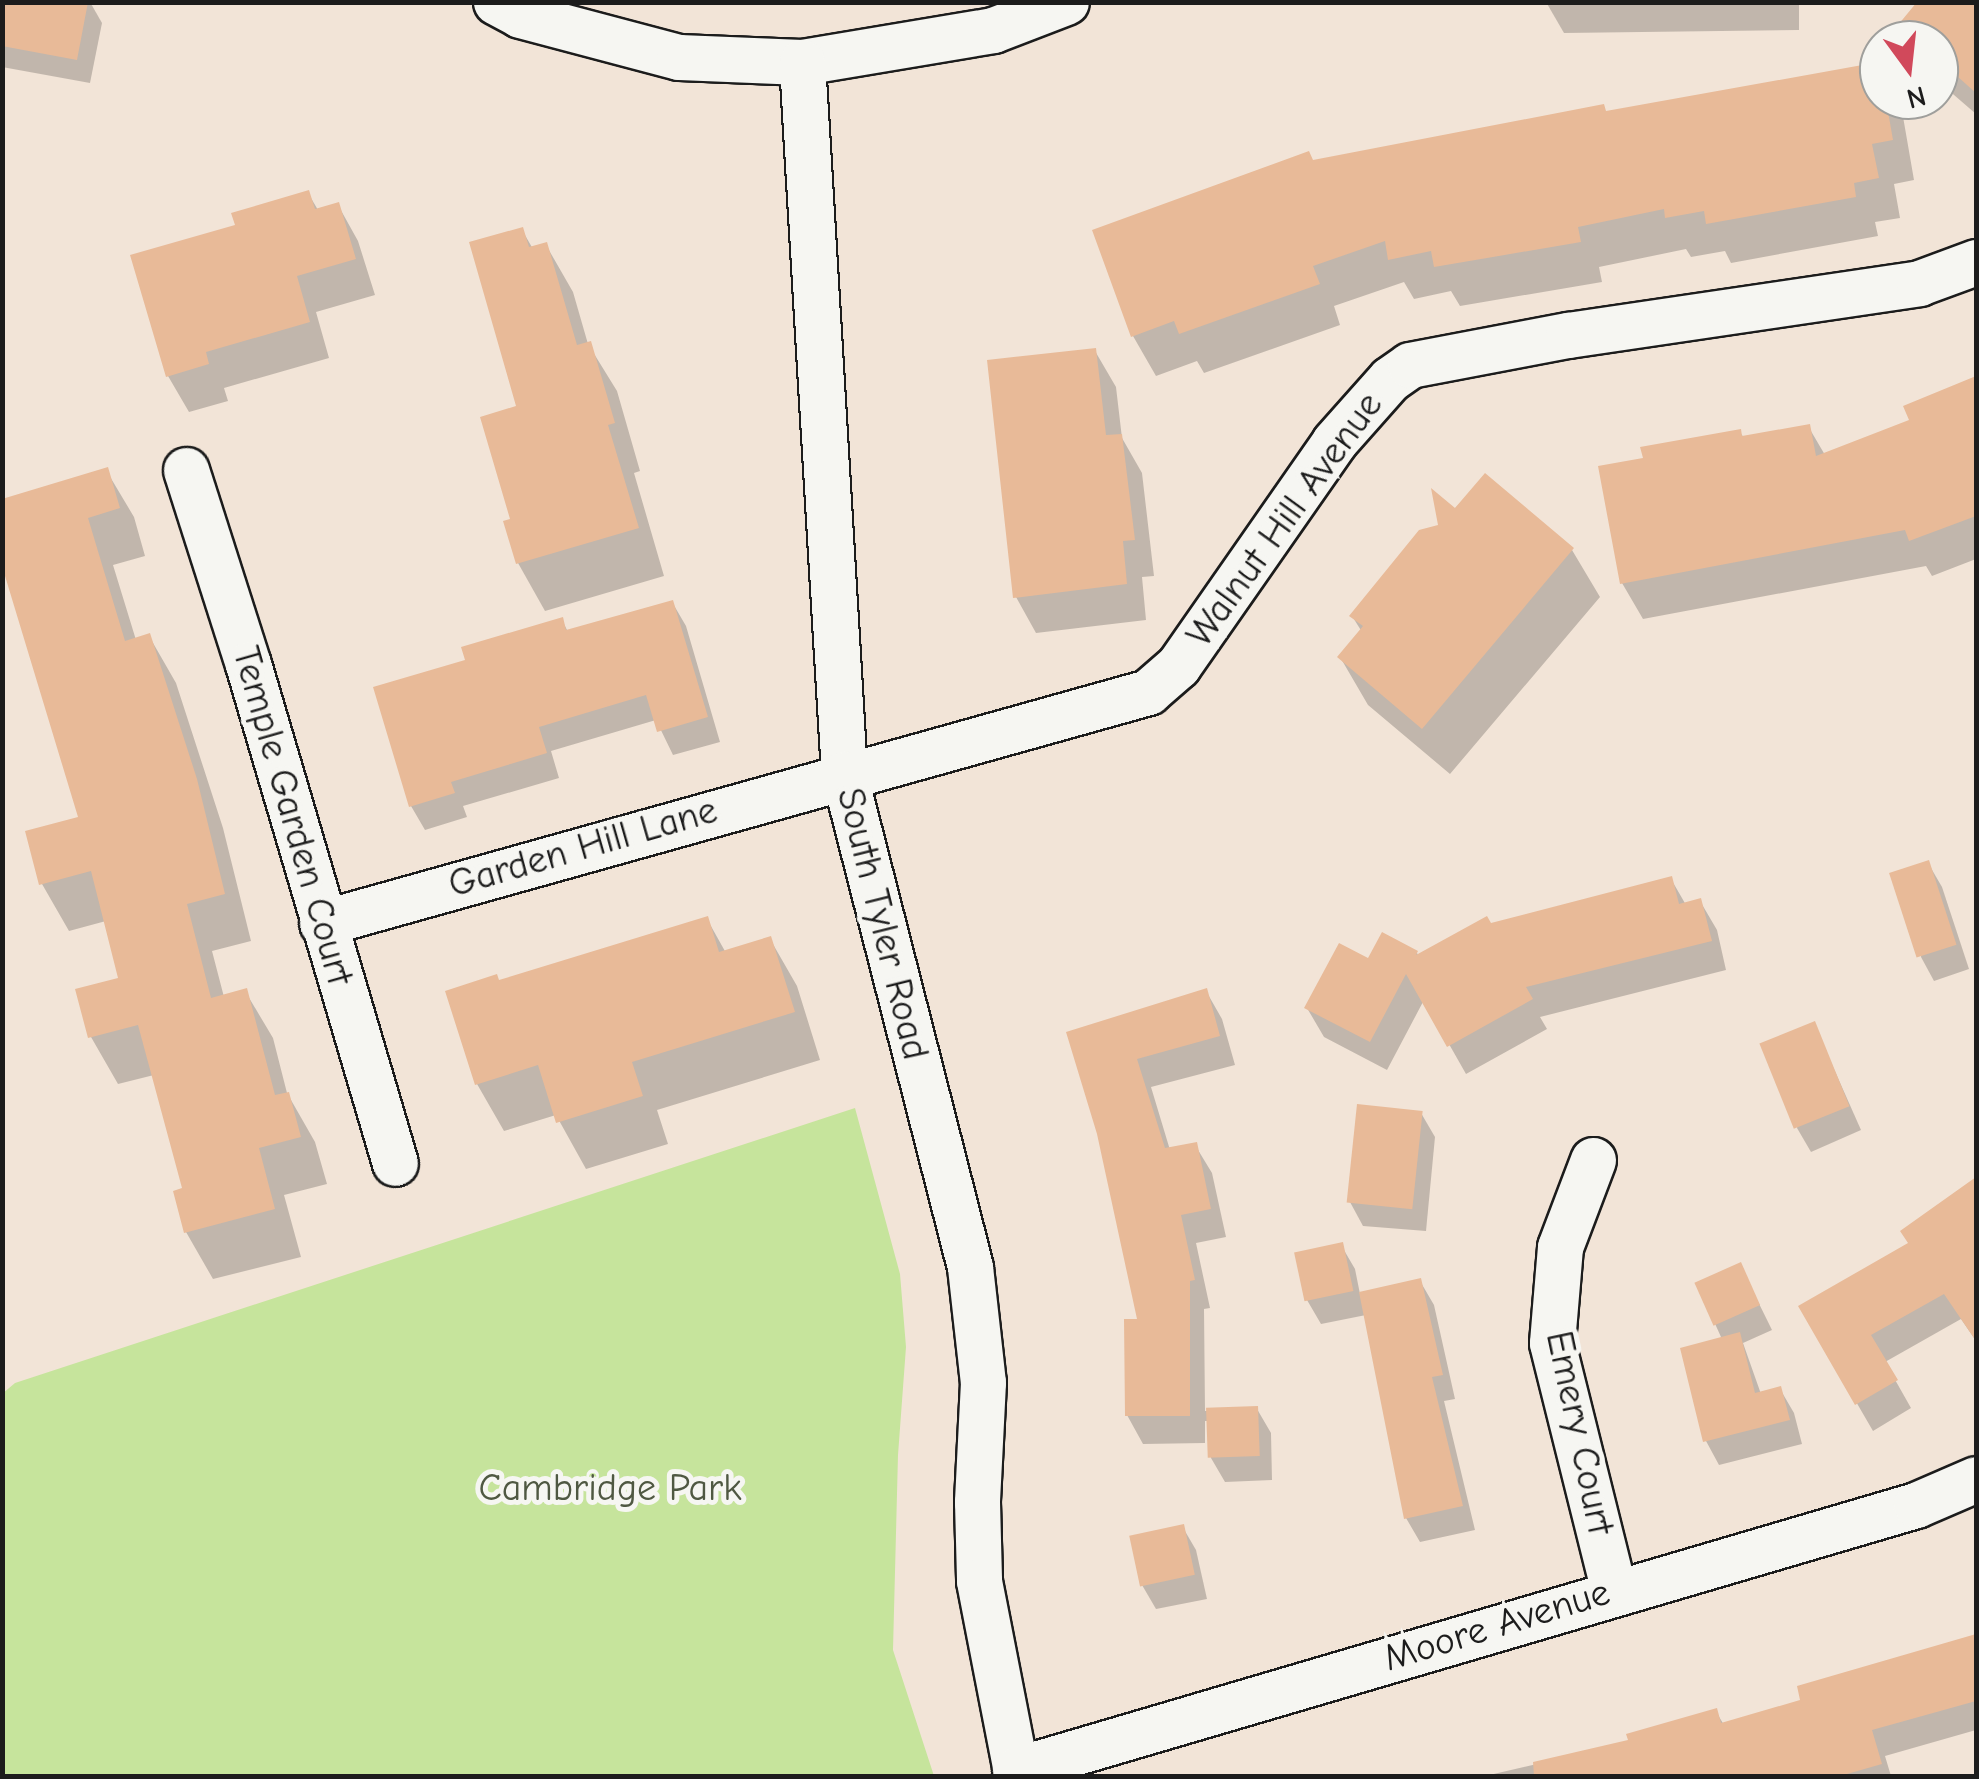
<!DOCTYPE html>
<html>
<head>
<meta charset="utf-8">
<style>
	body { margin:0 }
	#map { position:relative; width:1979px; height:1779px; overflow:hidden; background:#f2e4d7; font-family:"Comic Neue",sans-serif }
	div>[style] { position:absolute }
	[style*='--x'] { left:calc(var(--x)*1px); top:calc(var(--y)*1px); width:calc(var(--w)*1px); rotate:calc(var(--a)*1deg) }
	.green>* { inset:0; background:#c6e49c }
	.shadow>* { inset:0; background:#0003 }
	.building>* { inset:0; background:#e8ba98; transform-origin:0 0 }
	.roads { filter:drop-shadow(2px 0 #1c1c1c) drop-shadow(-2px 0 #1c1c1c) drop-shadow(0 2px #1c1c1c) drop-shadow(0 -2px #1c1c1c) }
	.minor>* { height:45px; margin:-22.5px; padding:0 22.5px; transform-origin:22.5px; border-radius:22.5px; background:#f6f6f2 }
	span { translate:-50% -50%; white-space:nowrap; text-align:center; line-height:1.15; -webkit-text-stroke:10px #f6f6f2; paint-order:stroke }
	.street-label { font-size:38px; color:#1c1c1c }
	.park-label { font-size:38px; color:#4f5842 }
	.frame { position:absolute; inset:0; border:5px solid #1c1c1c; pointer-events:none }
	.north { position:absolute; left:1859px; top:20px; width:100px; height:100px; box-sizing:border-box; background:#f6f6f2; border:2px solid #9f9f9c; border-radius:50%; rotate:165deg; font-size:28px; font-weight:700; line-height:40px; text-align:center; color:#1c1c1c }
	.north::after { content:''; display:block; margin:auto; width:35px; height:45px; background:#d1495b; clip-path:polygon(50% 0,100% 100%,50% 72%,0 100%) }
</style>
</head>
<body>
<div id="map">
	<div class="green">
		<i style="clip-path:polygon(855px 1108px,900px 1274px,906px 1347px,898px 1455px,893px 1650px,934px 1776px,3px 1776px,2px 1394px,15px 1383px)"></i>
	</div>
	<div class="shadow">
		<i style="clip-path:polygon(2px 2px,90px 2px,102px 23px,90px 83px,2px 67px)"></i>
		<i style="clip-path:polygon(1546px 2px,1799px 2px,1799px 30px,1564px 33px)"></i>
		<i style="clip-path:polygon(1921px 2px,1976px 2px,1976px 114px,1939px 82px,1939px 40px,1910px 40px,1901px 25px)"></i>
		<i style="clip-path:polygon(1879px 67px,1879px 100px,1898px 100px,1901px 105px,1914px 180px,1894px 184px,1900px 218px,1875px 222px,1878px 236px,1731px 263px,1725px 251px,1691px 257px,1686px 249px,1599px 267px,1602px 282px,1460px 306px,1451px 291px,1414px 299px,1404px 282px,1334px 306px,1340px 325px,1204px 373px,1197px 361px,1156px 376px,1133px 336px,1313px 162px)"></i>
		<i style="clip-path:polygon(308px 193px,318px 210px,338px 205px,358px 241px,375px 295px,316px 312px,329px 358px,224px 388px,228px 401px,189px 412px,168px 376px,238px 227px)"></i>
		<i style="clip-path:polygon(522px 230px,533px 249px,546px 245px,573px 292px,588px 344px,617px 391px,640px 471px,634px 473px,664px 576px,545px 611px,518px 563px,506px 523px,513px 521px,520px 408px)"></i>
		<i style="clip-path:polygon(1095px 351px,1116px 387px,1122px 438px,1142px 473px,1154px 576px,1142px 577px,1146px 620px,1036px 633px,1016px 597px)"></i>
		<i style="clip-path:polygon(1976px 379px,1976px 559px,1932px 576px,1926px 566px,1643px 619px,1622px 583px,1646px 459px,1740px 432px,1744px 438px,1808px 426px,1825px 455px,1912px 422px,1906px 407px)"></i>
		<i style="clip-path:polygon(106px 470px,134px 517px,145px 556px,113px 565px,136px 640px,149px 636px,176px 683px,223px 828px,251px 941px,212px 951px,224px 997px,245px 991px,273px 1038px,287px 1093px,315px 1142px,327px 1184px,284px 1195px,301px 1257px,213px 1279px,186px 1232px,185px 1190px,154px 1075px,118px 1084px,91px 1037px,121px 980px,106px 921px,69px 931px,42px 884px,81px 819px,2px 557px)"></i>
		<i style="clip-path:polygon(1485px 477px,1572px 550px,1600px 597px,1450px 774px,1368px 705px,1340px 657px,1362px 632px,1352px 616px)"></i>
		<i style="clip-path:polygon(672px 602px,686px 626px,720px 742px,673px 755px,656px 720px,551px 751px,559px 778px,463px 806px,467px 817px,425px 830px,411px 806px,468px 662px,562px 620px,568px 632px)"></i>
		<i style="clip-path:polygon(1928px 863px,1942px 887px,1969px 969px,1934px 981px,1921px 957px)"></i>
		<i style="clip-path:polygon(1671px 879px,1686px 905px,1700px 901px,1717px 930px,1726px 970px,1540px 1017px,1547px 1029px,1466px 1074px,1424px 1000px,1387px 1070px,1324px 1037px,1307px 1008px,1369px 961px,1417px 953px,1419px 957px,1490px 926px)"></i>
		<i style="clip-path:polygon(707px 919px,726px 953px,770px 939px,797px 986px,820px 1060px,657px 1110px,668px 1144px,586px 1169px,556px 1115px,504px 1131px,477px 1084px)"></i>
		<i style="clip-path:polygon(1206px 991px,1222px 1019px,1235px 1065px,1151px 1087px,1170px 1150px,1195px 1145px,1212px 1173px,1226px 1237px,1196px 1243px,1210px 1308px,1204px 1309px,1205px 1411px,1257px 1409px,1271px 1433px,1272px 1480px,1225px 1482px,1211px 1458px,1210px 1421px,1205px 1421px,1205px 1443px,1143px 1444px,1127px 1415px,1140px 1321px,1099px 1133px,1069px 1034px)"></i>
		<i style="clip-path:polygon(1814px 1024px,1861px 1130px,1811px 1152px,1797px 1128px)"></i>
		<i style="clip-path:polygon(1421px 1113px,1435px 1137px,1426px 1231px,1363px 1226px,1350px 1202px)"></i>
		<i style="clip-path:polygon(1976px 1180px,1976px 1341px,1961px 1319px,1885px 1362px,1911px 1408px,1873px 1431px,1801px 1307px,1910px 1244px,1903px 1232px)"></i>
		<i style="clip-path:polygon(1341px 1245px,1355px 1269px,1360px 1294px,1420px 1281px,1434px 1305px,1455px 1399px,1444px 1401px,1475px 1530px,1420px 1542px,1406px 1518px,1366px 1315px,1321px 1324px,1307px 1300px)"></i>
		<i style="clip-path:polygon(1740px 1265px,1772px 1330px,1743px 1343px,1761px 1394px,1780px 1389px,1794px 1413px,1802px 1444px,1719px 1465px,1706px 1441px,1721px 1337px,1697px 1284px)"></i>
		<i style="clip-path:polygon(1182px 1526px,1196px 1550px,1207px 1599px,1156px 1609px,1142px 1585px)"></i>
		<i style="clip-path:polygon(1976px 1637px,1976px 1730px,1885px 1756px,1891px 1776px,1485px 1776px,1631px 1742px,1715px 1710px,1724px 1725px,1803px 1702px,1800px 1688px)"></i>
	</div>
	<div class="building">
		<i style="clip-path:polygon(2px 2px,88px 2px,77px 60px,2px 46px)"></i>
		<i style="clip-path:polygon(1917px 2px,1976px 2px,1976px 93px,1939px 60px,1939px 40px,1915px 40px,1898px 25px)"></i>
		<i style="clip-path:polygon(1879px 62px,1879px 100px,1886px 100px,1893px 140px,1872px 144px,1879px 178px,1854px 183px,1856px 197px,1706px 224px,1704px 211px,1665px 218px,1664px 209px,1578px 227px,1581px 242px,1434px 267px,1431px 251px,1388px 260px,1385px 241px,1313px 266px,1320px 284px,1179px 334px,1174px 321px,1131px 337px,1092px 230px,1309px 151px,1313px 160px,1604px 104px,1606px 111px)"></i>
		<i style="clip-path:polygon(309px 190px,315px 209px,339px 202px,356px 259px,297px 276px,310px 322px,206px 352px,209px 364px,166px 377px,130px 255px,235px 225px,231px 213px)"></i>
		<i style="clip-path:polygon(523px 227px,529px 247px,547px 242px,577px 345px,591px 341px,615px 423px,608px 425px,639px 528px,516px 564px,503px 521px,510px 519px,480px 417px,516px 406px,469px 242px)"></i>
		<i style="clip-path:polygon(1096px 348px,1106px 435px,1122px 434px,1135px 540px,1123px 541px,1127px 584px,1013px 598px,987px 360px)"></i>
		<i style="clip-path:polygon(1976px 376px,1976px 516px,1909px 541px,1905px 530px,1620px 584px,1598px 466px,1643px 458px,1640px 447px,1741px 429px,1742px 436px,1810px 424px,1816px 456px,1909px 420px,1903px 406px)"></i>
		<i style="clip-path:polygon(108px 467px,120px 508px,88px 518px,125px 641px,150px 633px,197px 779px,225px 894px,187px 904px,211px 998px,247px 988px,275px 1095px,289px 1092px,301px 1137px,259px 1148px,275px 1209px,184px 1233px,173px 1191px,182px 1188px,138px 1025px,88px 1038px,75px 989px,118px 978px,91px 871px,39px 885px,25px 831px,78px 817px,2px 566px,2px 499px)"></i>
		<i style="clip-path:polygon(1485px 473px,1574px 548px,1422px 729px,1337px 657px,1363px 626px,1349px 616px,1419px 530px,1438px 525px,1431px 488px,1455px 508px)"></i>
		<i style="clip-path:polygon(673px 600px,708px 717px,657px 732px,646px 695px,539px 727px,547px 753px,451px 782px,455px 793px,409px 807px,373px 687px,465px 660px,461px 647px,563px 617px,566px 630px)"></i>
		<i style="left:1929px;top:860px;width:89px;height:42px;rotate:72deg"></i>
		<i style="clip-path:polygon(1672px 876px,1679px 904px,1701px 898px,1712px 941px,1526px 987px,1533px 999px,1447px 1047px,1406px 974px,1370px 1042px,1304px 1008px,1339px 943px,1368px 958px,1382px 932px,1418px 951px,1416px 955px,1487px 916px,1491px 923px)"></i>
		<i style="clip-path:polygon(708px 916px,719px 952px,771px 936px,795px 1012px,632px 1062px,643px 1096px,556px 1123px,538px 1065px,475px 1085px,445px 991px,497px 974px,499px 980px)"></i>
		<i style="clip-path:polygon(1207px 988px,1220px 1036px,1137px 1059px,1165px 1148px,1197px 1142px,1211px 1209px,1181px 1215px,1195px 1280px,1190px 1281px,1190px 1416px,1125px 1416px,1124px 1319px,1137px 1319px,1097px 1134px,1066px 1032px)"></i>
		<i style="left:1815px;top:1021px;width:92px;height:60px;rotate:68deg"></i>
		<i style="left:1357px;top:1104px;width:66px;height:99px;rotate:6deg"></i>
		<i style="clip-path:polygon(1976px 1177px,1976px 1341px,1944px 1294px,1871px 1335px,1898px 1380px,1855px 1405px,1798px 1306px,1908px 1243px,1900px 1231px)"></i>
		<i style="left:1343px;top:1242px;width:50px;height:50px;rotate:78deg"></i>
		<i style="left:1741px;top:1262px;width:47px;height:51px;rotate:66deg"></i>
		<i style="clip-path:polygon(1421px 1278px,1443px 1375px,1432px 1377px,1463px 1506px,1404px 1519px,1359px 1292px)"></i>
		<i style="clip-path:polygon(1740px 1332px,1755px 1393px,1781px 1386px,1790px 1420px,1703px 1442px,1680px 1348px)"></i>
		<i style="left:1258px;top:1406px;width:50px;height:52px;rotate:88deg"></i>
		<i style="left:1184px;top:1524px;width:52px;height:56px;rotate:78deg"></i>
		<i style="clip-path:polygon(1976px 1634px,1976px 1701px,1872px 1730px,1882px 1764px,1840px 1776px,1534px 1776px,1533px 1762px,1628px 1740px,1626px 1734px,1717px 1708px,1721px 1723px,1800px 1700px,1797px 1686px)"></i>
	</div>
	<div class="roads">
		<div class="minor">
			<i style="--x:496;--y:2;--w:27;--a:28"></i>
			<i style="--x:520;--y:15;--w:164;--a:14.8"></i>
			<i style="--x:679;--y:57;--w:123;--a:2.3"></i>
			<i style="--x:802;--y:62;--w:194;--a:-9.5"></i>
			<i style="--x:993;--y:30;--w:78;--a:-21"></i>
			<i style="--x:802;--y:62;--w:713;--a:86.62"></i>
			<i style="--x:844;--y:774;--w:509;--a:75.66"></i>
			<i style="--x:970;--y:1267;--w:116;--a:83.6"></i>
			<i style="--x:983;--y:1382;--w:120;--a:92.9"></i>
			<i style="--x:977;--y:1502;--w:79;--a:88.5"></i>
			<i style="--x:979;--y:1581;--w:199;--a:79"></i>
			<i style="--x:186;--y:470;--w:204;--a:72.3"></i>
			<i style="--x:248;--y:664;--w:520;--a:73.59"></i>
			<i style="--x:322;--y:923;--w:858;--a:-15.62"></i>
			<i style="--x:1148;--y:692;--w:40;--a:-41"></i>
			<i style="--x:1178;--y:666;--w:273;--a:-55.1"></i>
			<i style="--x:1334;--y:442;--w:84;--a:-48.4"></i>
			<i style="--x:1390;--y:379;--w:24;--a:-35"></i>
			<i style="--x:1410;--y:365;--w:161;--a:-10.8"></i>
			<i style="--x:1568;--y:335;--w:355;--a:-8.4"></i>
			<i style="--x:1919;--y:283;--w:61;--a:-20.2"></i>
			<i style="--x:1593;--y:1160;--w:93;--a:110.8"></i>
			<i style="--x:1560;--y:1247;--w:96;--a:94.8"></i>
			<i style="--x:1552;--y:1343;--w:256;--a:76"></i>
			<i style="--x:1015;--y:1770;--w:939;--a:-16.39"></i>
			<i style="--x:1916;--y:1505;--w:65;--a:-23.4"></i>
		</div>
	</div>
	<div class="street-label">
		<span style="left:1285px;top:520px;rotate:-54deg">Walnut Hill Avenue</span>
		<span style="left:292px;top:816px;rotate:74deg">Temple Garden Court</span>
		<span style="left:583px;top:848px;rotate:-16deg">Garden Hill Lane</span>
		<span style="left:882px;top:924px;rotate:76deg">South Tyler Road</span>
		<span style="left:1579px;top:1433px;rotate:78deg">Emery Court</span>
		<span style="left:1497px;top:1626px;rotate:-17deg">Moore Avenue</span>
	</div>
	<div class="park-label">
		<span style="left:610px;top:1489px">Cambridge Park</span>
	</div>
	<div class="frame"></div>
	<div class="north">N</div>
</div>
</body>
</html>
